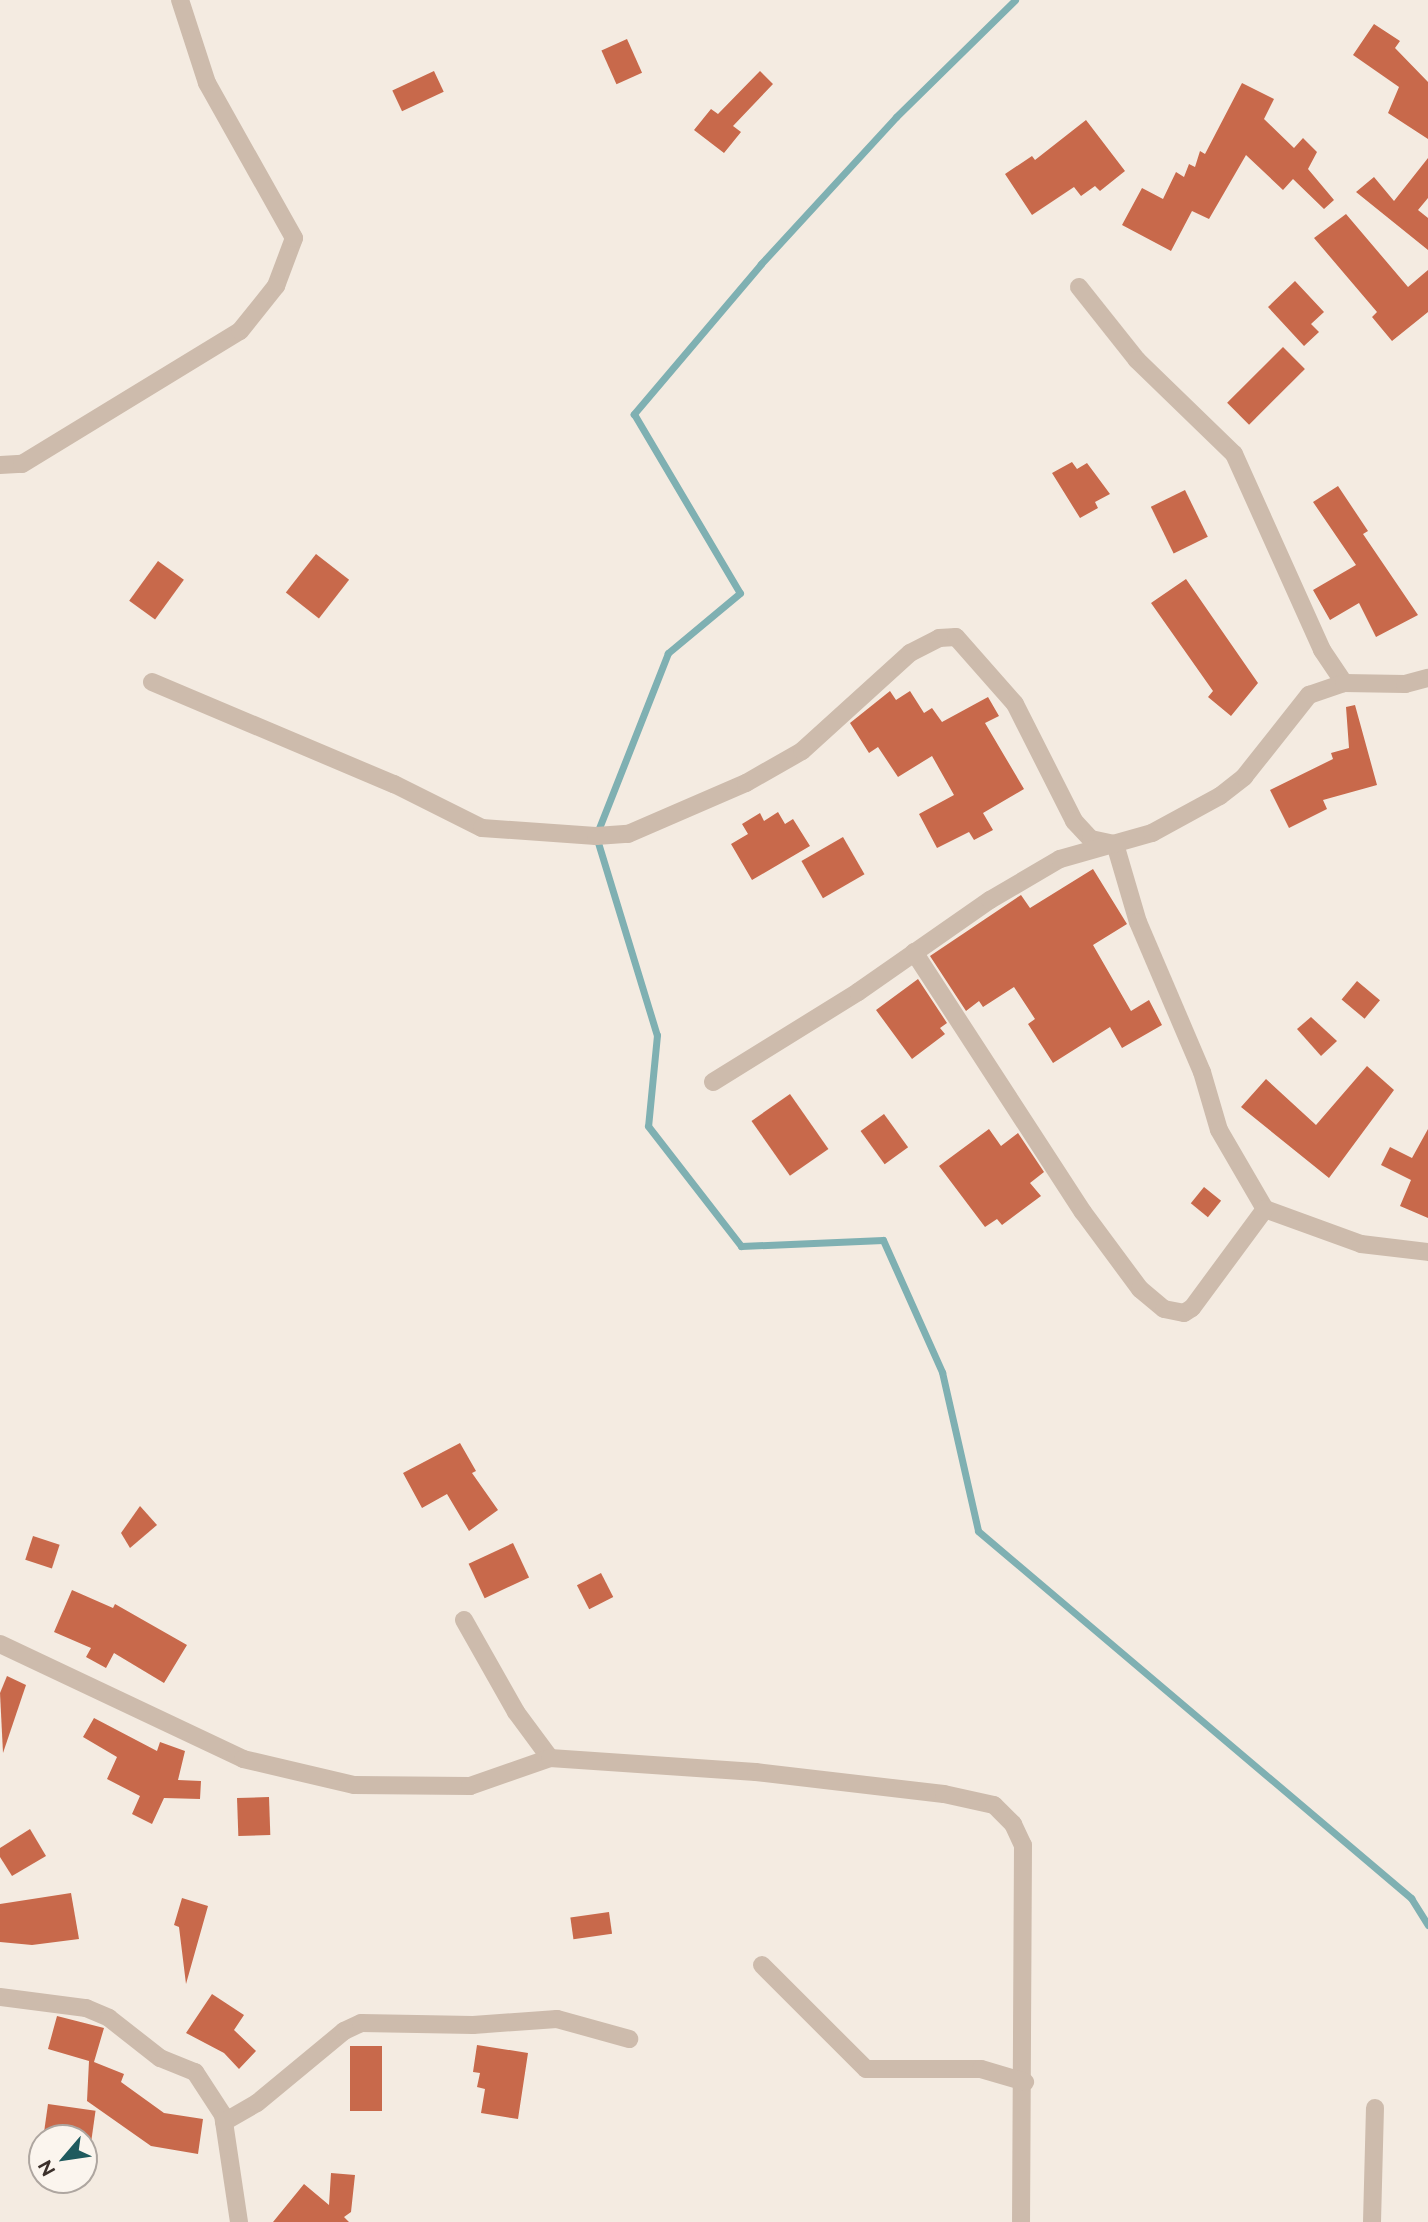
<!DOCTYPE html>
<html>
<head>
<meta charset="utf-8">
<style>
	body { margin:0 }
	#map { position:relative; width:1428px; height:2222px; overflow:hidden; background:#f4ebe1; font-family:Raleway,sans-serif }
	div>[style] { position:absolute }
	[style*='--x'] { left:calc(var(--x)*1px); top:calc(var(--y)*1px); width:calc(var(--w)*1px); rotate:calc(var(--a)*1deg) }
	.stream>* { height:7px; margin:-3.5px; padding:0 3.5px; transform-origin:3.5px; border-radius:3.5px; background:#7fb0b2 }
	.building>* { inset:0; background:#c8694b; transform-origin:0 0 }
	.minor>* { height:18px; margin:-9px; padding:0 9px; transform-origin:9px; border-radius:9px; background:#cdbbac }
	span { translate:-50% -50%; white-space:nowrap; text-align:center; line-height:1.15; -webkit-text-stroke:5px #fbf5ee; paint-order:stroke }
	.north { position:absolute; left:28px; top:2124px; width:70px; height:70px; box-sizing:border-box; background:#fbf5ee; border:2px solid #aea6a0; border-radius:50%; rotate:241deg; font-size:19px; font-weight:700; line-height:28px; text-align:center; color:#3b302b }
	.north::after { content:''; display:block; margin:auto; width:24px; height:32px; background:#1f5a5e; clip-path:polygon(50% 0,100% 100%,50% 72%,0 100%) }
</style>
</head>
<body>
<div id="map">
	<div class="stream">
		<i style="--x:1015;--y:0;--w:167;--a:135.5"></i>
		<i style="--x:896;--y:117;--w:200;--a:132.6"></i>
		<i style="--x:761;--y:264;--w:197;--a:130.3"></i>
		<i style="--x:634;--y:414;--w:208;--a:59.4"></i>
		<i style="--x:740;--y:593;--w:94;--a:140.2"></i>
		<i style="--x:668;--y:653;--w:197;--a:111.5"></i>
		<i style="--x:596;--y:836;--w:208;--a:73"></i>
		<i style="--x:657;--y:1035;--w:91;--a:95.6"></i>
		<i style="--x:648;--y:1126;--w:152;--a:52.2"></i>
		<i style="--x:741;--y:1246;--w:142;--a:-2.4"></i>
		<i style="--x:883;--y:1240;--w:145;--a:65.9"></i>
		<i style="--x:942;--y:1372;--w:163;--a:77.2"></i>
		<i style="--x:978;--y:1531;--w:568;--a:40.28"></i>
		<i style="--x:1411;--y:1898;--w:32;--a:58"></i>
	</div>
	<div class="building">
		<i style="clip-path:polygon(1374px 24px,1400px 41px,1395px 48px,1428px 82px,1428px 139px,1388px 113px,1399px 87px,1353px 55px)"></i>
		<i style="left:627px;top:39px;width:37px;height:28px;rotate:66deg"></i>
		<i style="left:434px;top:71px;width:23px;height:46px;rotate:65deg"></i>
		<i style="clip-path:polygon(760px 71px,773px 84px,733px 126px,741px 132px,724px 153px,694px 130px,711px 109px,718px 114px)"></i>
		<i style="clip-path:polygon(1242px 83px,1274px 99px,1264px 119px,1294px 148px,1303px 138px,1317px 152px,1308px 169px,1334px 200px,1324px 209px,1293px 179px,1283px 190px,1246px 155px,1209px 219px,1192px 211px,1171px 251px,1122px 225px,1142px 188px,1163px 199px,1176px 172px,1184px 177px,1189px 164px,1195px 167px,1200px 151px,1205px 154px)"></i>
		<i style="clip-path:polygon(1086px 120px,1125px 171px,1100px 191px,1095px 186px,1081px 196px,1074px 187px,1032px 215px,1005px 174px,1032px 156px,1035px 160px)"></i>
		<i style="clip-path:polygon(1428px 158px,1428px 198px,1418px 210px,1428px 218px,1428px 250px,1356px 192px,1374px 177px,1394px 201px)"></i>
		<i style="clip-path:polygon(1346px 214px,1408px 287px,1428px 270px,1428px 312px,1392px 341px,1372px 317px,1377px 312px,1314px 238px)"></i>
		<i style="clip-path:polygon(1295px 281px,1324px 312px,1311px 324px,1319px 332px,1304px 346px,1268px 307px)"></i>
		<i style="left:1283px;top:347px;width:31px;height:79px;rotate:45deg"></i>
		<i style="clip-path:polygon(1072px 462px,1077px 469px,1087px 463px,1110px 494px,1095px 502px,1098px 508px,1080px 518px,1052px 473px)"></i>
		<i style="clip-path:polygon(1338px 486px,1368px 531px,1363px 534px,1418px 615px,1376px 637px,1359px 603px,1330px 620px,1313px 590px,1356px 565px,1313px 502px)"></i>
		<i style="left:1185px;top:490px;width:52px;height:38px;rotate:64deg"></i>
		<i style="left:316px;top:554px;width:42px;height:49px;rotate:38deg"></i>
		<i style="left:158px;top:561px;width:32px;height:49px;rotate:36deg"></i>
		<i style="clip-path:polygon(1186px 579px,1258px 683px,1231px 716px,1208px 697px,1213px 691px,1151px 603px)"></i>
		<i style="clip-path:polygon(890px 691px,896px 700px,910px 691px,924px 713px,932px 708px,942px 722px,988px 697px,999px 716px,985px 723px,1024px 789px,983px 813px,993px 830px,974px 840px,969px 832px,937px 848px,919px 814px,954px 795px,932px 756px,898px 777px,878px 747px,869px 753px,850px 723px)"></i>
		<i style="clip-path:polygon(1355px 705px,1377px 785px,1323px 800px,1327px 809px,1289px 828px,1270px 790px,1333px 759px,1331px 753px,1349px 748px,1346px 707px)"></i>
		<i style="clip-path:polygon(778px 812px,785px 824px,793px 819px,810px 846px,752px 880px,731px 844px,748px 834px,742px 824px,760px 813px,764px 821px)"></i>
		<i style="left:843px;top:837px;width:43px;height:48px;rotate:60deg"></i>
		<i style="clip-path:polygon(1093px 869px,1127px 924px,1093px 945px,1131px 1011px,1149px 1000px,1162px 1025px,1122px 1048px,1110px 1027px,1053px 1063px,1028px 1024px,1035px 1019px,1014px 987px,983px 1007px,979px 1001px,966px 1011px,930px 956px,1021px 895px,1030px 908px)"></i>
		<i style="clip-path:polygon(918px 979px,947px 1023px,940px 1028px,945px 1034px,912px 1059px,876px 1010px)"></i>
		<i style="left:1357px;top:981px;width:30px;height:24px;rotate:40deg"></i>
		<i style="clip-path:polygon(1311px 1017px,1337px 1041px,1321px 1056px,1297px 1029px)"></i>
		<i style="clip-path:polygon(1367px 1066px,1394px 1090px,1329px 1178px,1241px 1107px,1266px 1079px,1316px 1125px)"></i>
		<i style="left:790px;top:1094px;width:67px;height:47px;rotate:55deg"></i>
		<i style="left:884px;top:1114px;width:41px;height:29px;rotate:54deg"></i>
		<i style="clip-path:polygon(989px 1129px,1001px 1146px,1018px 1133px,1044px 1172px,1030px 1183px,1041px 1196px,1002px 1225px,997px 1219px,985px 1227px,939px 1166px)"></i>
		<i style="clip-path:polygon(1428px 1129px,1428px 1218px,1400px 1206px,1411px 1180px,1381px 1165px,1390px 1147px,1412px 1158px)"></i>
		<i style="left:1204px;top:1187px;width:22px;height:21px;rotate:39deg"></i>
		<i style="clip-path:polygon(460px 1443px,476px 1471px,472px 1473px,498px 1510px,469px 1531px,447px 1494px,422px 1508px,403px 1473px)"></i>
		<i style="clip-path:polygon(140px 1506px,157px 1525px,130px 1548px,121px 1533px)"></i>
		<i style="left:33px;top:1536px;width:28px;height:25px;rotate:18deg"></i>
		<i style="left:513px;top:1543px;width:38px;height:49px;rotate:65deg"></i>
		<i style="left:601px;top:1573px;width:27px;height:27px;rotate:63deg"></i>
		<i style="clip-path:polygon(72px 1590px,113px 1608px,115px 1604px,187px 1645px,164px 1683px,114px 1653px,106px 1668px,86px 1657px,91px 1648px,54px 1632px)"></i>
		<i style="clip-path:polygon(7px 1676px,26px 1685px,3px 1753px,0 1693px)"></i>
		<i style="clip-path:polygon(94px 1718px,157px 1751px,160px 1742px,185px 1751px,178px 1780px,201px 1781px,200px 1799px,164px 1798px,152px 1824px,132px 1814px,140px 1796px,107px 1779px,117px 1757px,83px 1737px)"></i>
		<i style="left:269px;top:1797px;width:38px;height:32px;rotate:88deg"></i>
		<i style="clip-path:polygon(30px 1829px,46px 1856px,12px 1876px,0 1857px,0 1848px)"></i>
		<i style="clip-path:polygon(71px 1893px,79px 1939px,32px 1945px,0 1942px,0 1904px)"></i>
		<i style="clip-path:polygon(182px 1898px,208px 1906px,186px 1984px,179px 1927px,174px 1925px)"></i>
		<i style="left:609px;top:1912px;width:22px;height:39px;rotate:82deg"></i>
		<i style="clip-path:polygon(212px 1994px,244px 2015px,234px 2030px,256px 2051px,239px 2069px,224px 2053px,186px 2033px)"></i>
		<i style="clip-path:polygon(57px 2016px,104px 2028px,94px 2062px,124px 2074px,121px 2082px,164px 2113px,203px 2119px,198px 2154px,151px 2146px,87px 2101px,89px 2061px,48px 2049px)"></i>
		<i style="clip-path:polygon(477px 2045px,528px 2053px,518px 2119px,481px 2113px,485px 2089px,477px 2087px,480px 2073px,473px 2072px)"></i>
		<i style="left:350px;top:2046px;width:32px;height:65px"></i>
		<i style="left:48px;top:2104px;width:48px;height:29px;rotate:8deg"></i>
		<i style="clip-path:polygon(331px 2173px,355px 2175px,351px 2212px,344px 2217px,349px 2222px,273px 2222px,304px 2184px,329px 2205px)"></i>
	</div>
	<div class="minor">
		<i style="--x:1079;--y:287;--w:93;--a:51.5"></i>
		<i style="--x:1137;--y:360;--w:135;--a:44.1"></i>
		<i style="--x:1234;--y:454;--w:215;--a:65.8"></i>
		<i style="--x:1322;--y:650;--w:40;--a:56"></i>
		<i style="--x:0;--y:465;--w:22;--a:-3"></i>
		<i style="--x:22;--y:464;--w:255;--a:-31.4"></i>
		<i style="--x:240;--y:331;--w:58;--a:-51.3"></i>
		<i style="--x:276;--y:286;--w:51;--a:-69.4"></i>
		<i style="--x:294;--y:238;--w:178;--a:-119.3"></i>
		<i style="--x:207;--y:83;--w:87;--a:-108"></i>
		<i style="--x:152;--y:682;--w:263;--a:22.9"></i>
		<i style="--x:394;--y:784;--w:98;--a:26.6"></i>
		<i style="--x:482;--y:828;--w:114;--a:4"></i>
		<i style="--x:596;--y:836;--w:32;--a:-4"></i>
		<i style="--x:628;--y:834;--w:129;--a:-23.4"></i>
		<i style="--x:746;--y:783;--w:64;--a:-29.7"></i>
		<i style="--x:802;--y:751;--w:146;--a:-42.2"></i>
		<i style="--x:910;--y:653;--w:33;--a:-27"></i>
		<i style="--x:939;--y:638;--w:17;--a:-3"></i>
		<i style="--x:956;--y:637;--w:89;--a:48.6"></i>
		<i style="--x:1015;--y:704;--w:131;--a:63.2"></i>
		<i style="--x:1074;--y:821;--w:25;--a:47"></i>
		<i style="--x:1091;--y:839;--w:25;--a:12"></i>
		<i style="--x:1115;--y:844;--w:81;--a:73.6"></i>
		<i style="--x:1138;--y:922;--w:163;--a:66.9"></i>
		<i style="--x:1202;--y:1072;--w:60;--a:73.7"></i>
		<i style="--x:1219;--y:1130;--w:91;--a:59.8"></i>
		<i style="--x:1265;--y:1209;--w:102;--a:20"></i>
		<i style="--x:1361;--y:1244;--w:67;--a:6.8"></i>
		<i style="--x:914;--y:952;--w:310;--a:57"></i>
		<i style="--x:1083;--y:1212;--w:96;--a:53.5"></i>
		<i style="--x:1140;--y:1289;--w:31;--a:40"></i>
		<i style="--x:1164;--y:1309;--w:20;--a:11"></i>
		<i style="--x:1184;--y:1313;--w:9;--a:-32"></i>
		<i style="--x:1192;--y:1308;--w:123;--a:-53.6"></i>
		<i style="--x:713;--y:1082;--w:171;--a:-31.8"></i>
		<i style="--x:858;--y:992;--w:161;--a:-34.9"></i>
		<i style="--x:990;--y:900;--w:81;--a:-30.4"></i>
		<i style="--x:1060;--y:859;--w:96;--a:-15.8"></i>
		<i style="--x:1152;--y:833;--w:77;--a:-28.6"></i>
		<i style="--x:1220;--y:796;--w:31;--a:-38"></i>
		<i style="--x:1244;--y:777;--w:105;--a:-51.6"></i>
		<i style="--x:1309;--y:695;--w:37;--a:-19"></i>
		<i style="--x:1344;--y:683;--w:61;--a:0.9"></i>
		<i style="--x:1405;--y:684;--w:24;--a:-15"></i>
		<i style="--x:464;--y:1620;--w:106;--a:60.5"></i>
		<i style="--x:516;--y:1712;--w:57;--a:53.5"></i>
		<i style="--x:0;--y:1644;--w:269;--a:25.3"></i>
		<i style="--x:243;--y:1759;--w:114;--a:13.2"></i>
		<i style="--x:354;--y:1785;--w:116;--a:0.5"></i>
		<i style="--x:470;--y:1786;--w:85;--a:-19.3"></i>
		<i style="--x:550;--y:1758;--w:206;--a:3.9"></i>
		<i style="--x:756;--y:1772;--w:189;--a:6.7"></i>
		<i style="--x:944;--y:1794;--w:51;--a:12.4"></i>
		<i style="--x:994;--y:1805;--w:27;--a:45"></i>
		<i style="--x:1013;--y:1824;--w:23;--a:65"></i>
		<i style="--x:1023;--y:1845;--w:377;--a:90.3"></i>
		<i style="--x:762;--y:1965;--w:147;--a:45"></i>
		<i style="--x:866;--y:2069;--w:115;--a:0"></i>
		<i style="--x:981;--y:2069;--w:46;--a:16.5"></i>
		<i style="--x:0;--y:1997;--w:87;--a:7.3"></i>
		<i style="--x:86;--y:2008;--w:25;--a:23"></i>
		<i style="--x:109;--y:2018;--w:65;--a:38.1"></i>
		<i style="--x:160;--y:2058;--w:38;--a:22"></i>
		<i style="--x:195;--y:2072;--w:51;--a:56.9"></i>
		<i style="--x:223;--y:2115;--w:108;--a:81.5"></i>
		<i style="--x:224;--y:2122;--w:38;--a:-30"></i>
		<i style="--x:257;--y:2103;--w:113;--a:-39.6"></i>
		<i style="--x:344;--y:2031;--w:19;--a:-25"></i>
		<i style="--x:361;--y:2023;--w:112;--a:1"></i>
		<i style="--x:473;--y:2025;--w:84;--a:-4.1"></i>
		<i style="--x:557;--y:2019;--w:75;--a:15.5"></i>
		<i style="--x:1372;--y:2222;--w:114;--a:-88.5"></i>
	</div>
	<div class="north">N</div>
</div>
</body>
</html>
